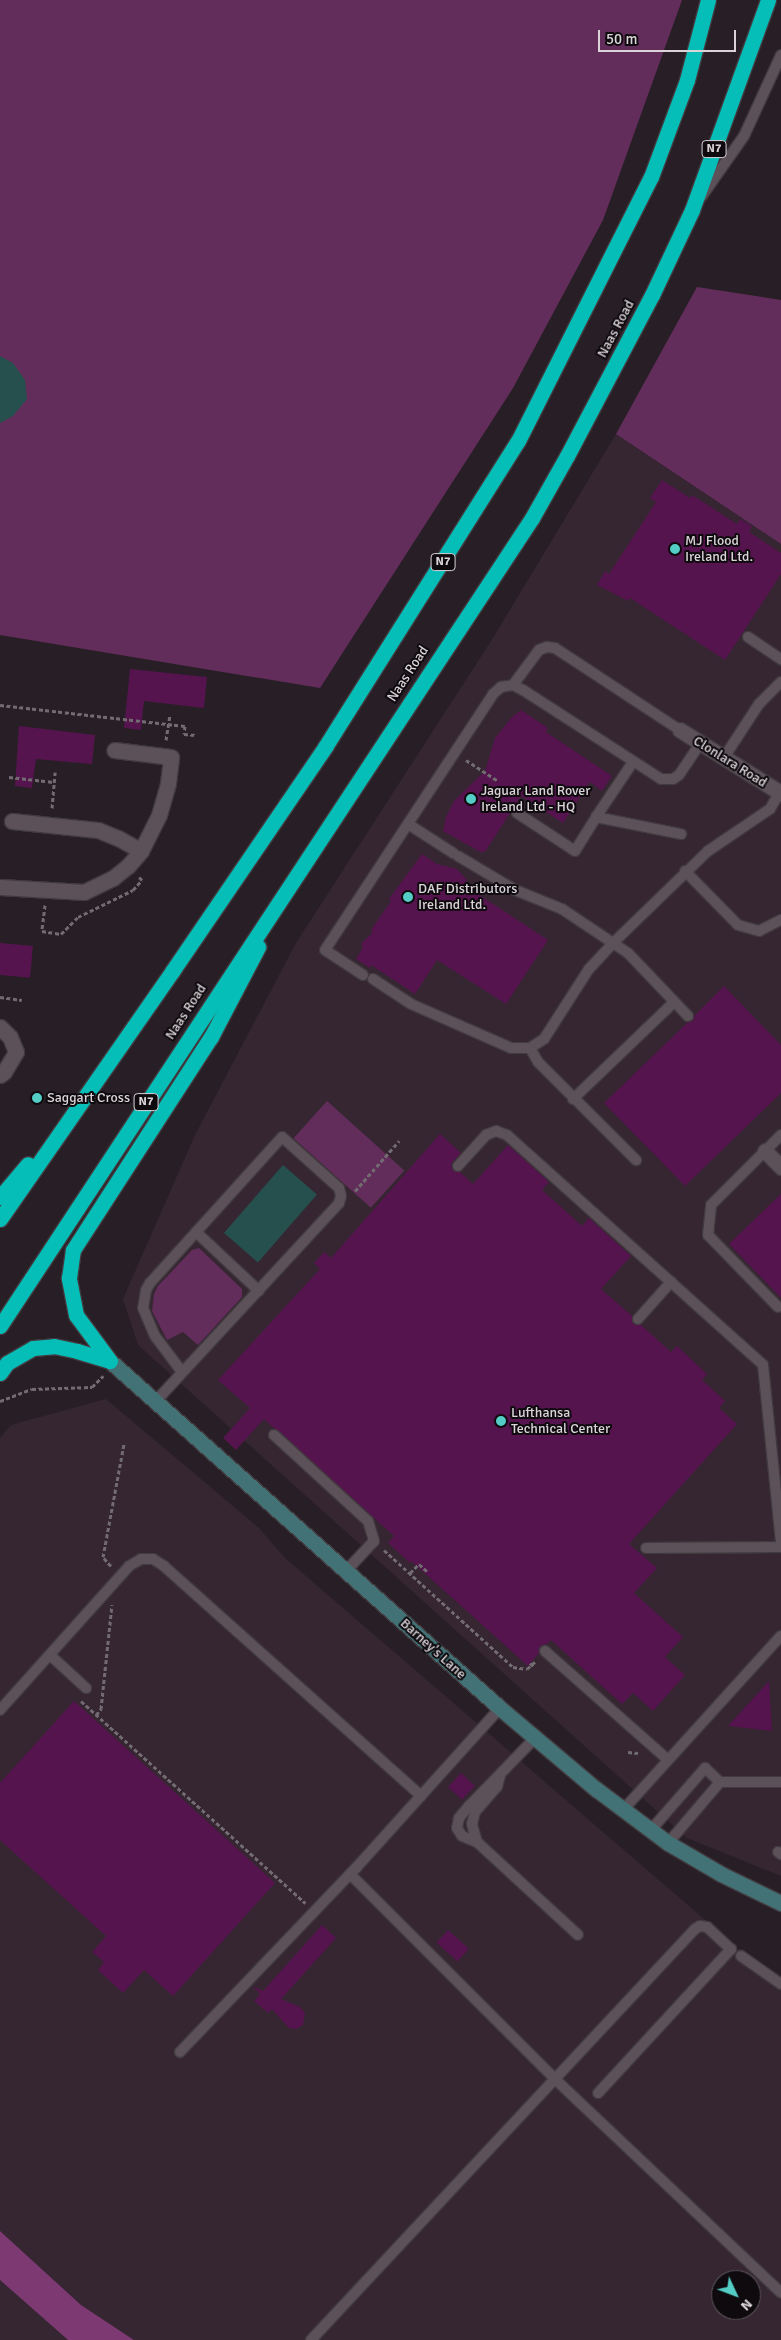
<!DOCTYPE html>
<html>
<head>
<meta charset="utf-8">
<style>
	body { margin:0 }
	#map { position:relative; width:781px; height:2340px; overflow:hidden; background:#281f26; font-family:Signika,sans-serif }
	div>[style] { position:absolute }
	[style*='--x'] { left:calc(var(--x)*1px); top:calc(var(--y)*1px); width:calc(var(--w)*1px); rotate:calc(var(--a)*1deg) }
	.built>* { inset:0; background:#352632 }
	.green>* { inset:0; background:#632d5b; transform-origin:0 0 }
	.forest>* { inset:0; background:#7c3972 }
	.water>* { inset:0; background:#26504d; transform-origin:0 0 }
	.building>* { inset:0; background:#55144d; transform-origin:0 0 }
	.path>* { height:3px; margin-top:-1.5px; transform-origin:0; background:repeating-linear-gradient(90deg,#726b71 0 4px,transparent 0 6.5px) }
	.roads { filter:drop-shadow(1px 0 #413a3f) drop-shadow(-1px 0 #413a3f) drop-shadow(0 1px #413a3f) drop-shadow(0 -1px #413a3f) }
	.lane>* { height:10px; margin:-5px; padding:0 5px; transform-origin:5px; border-radius:5px; background:#5c5159 }
	.street>* { height:15px; margin:-7.5px; padding:0 7.5px; transform-origin:7.5px; border-radius:7.5px; background:#5c5159 }
	.secondary>* { height:15px; margin:-7.5px; padding:0 7.5px; transform-origin:7.5px; border-radius:7.5px; background:#427276 }
	.highway>* { height:15px; margin:-7.5px; padding:0 7.5px; transform-origin:7.5px; border-radius:7.5px; background:#06beb8 }
	.dots>* { width:14px; height:14px; translate:-50% -50%; box-sizing:border-box; border:2px solid #0e0a0e; border-radius:50% }
	span { translate:-50% -50%; white-space:nowrap; text-align:center; line-height:1.15; -webkit-text-stroke:4px #0e0a0e; paint-order:stroke }
	.shield-label span { padding:1px 4px; background:#0e0a0e; border:1px solid; border-radius:4px; -webkit-text-stroke-width:0 }
	.shield-label { font-size:12px; color:#dad4d9; font-weight:700 }
	.street-label { font-size:14px; color:#dad4d9 }
	.poi-label { font-size:14px; color:#dad4d9 }
	.left { translate:0 -50%; text-align:left }
	.north { position:absolute; left:711px; top:2270px; width:50px; height:50px; box-sizing:border-box; background:#0e0a0e; border:1px solid #605b5f; border-radius:50%; rotate:133deg; font-size:14px; font-weight:700; line-height:20px; text-align:center; color:#dad4d9 }
	.north::after { content:''; display:block; margin:auto; width:18px; height:22px; background:#54cdc7; clip-path:polygon(50% 0,100% 100%,50% 72%,0 100%) }
	.scale { position:absolute; left:598px; top:30px; width:138px; height:22px; box-sizing:border-box; border:2px solid #dad4d9; border-top:0; padding-left:6px; font-size:15px; line-height:18px; white-space:nowrap; color:#dad4d9; -webkit-text-stroke:4px #0e0a0e; paint-order:stroke }
</style>
</head>
<body>
<div id="map">
	<div class="built">
		<i style="clip-path:polygon(616px 434px,781px 544px,781px 1876px,687px 1838px,138px 1345px,123px 1299px,195px 1135px,296px 943px,493px 638px)"></i>
		<i style="clip-path:polygon(evenodd,106px 1399px,259px 1528px,285px 1558px,740px 1950px,781px 1977px,781px 2340px,134px 2340px,81px 2305px,0 2231px,0 1438px,11px 1425px,106px 1399px,721px 2280px,751px 2280px,751px 2310px,721px 2310px,721px 2280px)"></i>
		<i style="clip-path:polygon(0 2280px,68px 2340px,0 2340px)"></i>
	</div>
	<div class="green">
		<i style="clip-path:polygon(0 0,682px 0,603px 220px,513px 388px,320px 688px,0 635px)"></i>
		<i style="clip-path:polygon(697px 287px,781px 300px,781px 544px,616px 434px)"></i>
		<i style="left:327px;top:1101px;width:104px;height:50px;rotate:42deg"></i>
		<i style="clip-path:polygon(199px 1248px,242px 1289px,242px 1297px,198px 1345px,183px 1332px,167px 1340px,152px 1311px,154px 1294px,158px 1286px,192px 1250px)"></i>
	</div>
	<div class="forest">
		<i style="clip-path:polygon(0 2231px,81px 2305px,134px 2340px,68px 2340px,0 2280px)"></i>
	</div>
	<div class="water">
		<i style="clip-path:polygon(0 356px,13px 363px,25px 380px,27px 399px,13px 416px,0 423px)"></i>
		<i style="left:283px;top:1165px;width:45px;height:90px;rotate:41deg"></i>
	</div>
	<div class="building">
		<i style="clip-path:polygon(662px 480px,690px 498px,692px 495px,737px 524px,740px 519px,752px 526px,749px 532px,781px 553px,781px 574px,725px 660px,630px 598px,628px 601px,597px 585px,605px 571px,609px 574px,656px 502px,650px 498px)"></i>
		<i style="clip-path:polygon(130px 669px,207px 677px,204px 708px,144px 701px,141px 730px,124px 728px)"></i>
		<i style="clip-path:polygon(521px 710px,548px 728px,546px 732px,612px 776px,602px 791px,590px 782px,563px 823px,521px 796px,485px 852px,483px 851px,482px 853px,443px 831px,446px 817px,454px 801px,485px 771px,495px 738px,511px 718px)"></i>
		<i style="clip-path:polygon(19px 726px,95px 735px,92px 764px,36px 759px,32px 788px,15px 786px)"></i>
		<i style="clip-path:polygon(422px 854px,437px 864px,457px 869px,467px 880px,464px 885px,548px 940px,506px 1004px,437px 960px,415px 994px,371px 965px,370px 968px,356px 959px,363px 947px,361px 944px,373px 932px,371px 930px,391px 901px,389px 899px)"></i>
		<i style="left:0;top:943px;width:33px;height:32px;rotate:5deg"></i>
		<i style="clip-path:polygon(724px 986px,781px 1045px,781px 1093px,685px 1186px,604px 1103px,687px 1023px,693px 1021px,695px 1015px)"></i>
		<i style="clip-path:polygon(440px 1134px,461px 1153px,451px 1164px,453px 1171px,460px 1172px,473px 1184px,508px 1145px,549px 1182px,542px 1190px,582px 1226px,589px 1218px,631px 1256px,601px 1289px,632px 1316px,634px 1324px,641px 1325px,671px 1352px,677px 1346px,707px 1374px,702px 1380px,725px 1401px,719px 1408px,737px 1424px,629px 1544px,657px 1568px,634px 1593px,683px 1637px,665px 1657px,685px 1675px,653px 1711px,633px 1693px,622px 1704px,551px 1640px,547px 1644px,540px 1646px,539px 1653px,528px 1666px,411px 1561px,410px 1563px,388px 1543px,394px 1536px,264px 1419px,236px 1450px,223px 1438px,250px 1408px,218px 1380px,320px 1269px,314px 1263px,324px 1252px,331px 1258px)"></i>
		<i style="clip-path:polygon(781px 1194px,781px 1298px,729px 1244px)"></i>
		<i style="clip-path:polygon(769px 1681px,772px 1731px,728px 1726px)"></i>
		<i style="clip-path:polygon(74px 1701px,275px 1883px,173px 1996px,144px 1970px,123px 1993px,98px 1970px,104px 1962px,92px 1952px,106px 1936px,0 1840px,0 1783px)"></i>
		<i style="left:461px;top:1773px;width:19px;height:19px;rotate:43deg"></i>
		<i style="clip-path:polygon(322px 1925px,336px 1938px,281px 1999px,300px 2007px,305px 2013px,303px 2025px,296px 2029px,289px 2028px,272px 2009px,268px 2013px,254px 2001px,260px 1994px,253px 1986px,263px 1991px)"></i>
		<i style="left:448px;top:1930px;width:28px;height:17px;rotate:42deg"></i>
	</div>
	<div class="path">
		<i style="--x:0;--y:705;--w:186;--a:6.5"></i>
		<i style="--x:185;--y:726;--w:8;--a:97"></i>
		<i style="--x:184;--y:734;--w:11;--a:5"></i>
		<i style="--x:166;--y:740;--w:24;--a:-81"></i>
		<i style="--x:466;--y:760;--w:37;--a:33"></i>
		<i style="--x:9;--y:777;--w:45;--a:6.3"></i>
		<i style="--x:52;--y:808;--w:36;--a:-85"></i>
		<i style="--x:45;--y:905;--w:26;--a:97"></i>
		<i style="--x:42;--y:931;--w:19;--a:9"></i>
		<i style="--x:61;--y:934;--w:24;--a:-45"></i>
		<i style="--x:78;--y:917;--w:61;--a:-26.1"></i>
		<i style="--x:133;--y:890;--w:13;--a:-48"></i>
		<i style="--x:142;--y:880;--w:4;--a:-135"></i>
		<i style="--x:0;--y:997;--w:22;--a:8"></i>
		<i style="--x:355;--y:1191;--w:67;--a:-48.7"></i>
		<i style="--x:0;--y:1401;--w:34;--a:-21"></i>
		<i style="--x:32;--y:1389;--w:60;--a:-1.9"></i>
		<i style="--x:92;--y:1387;--w:16;--a:-45"></i>
		<i style="--x:384;--y:1550;--w:174;--a:42.2"></i>
		<i style="--x:513;--y:1667;--w:14;--a:8"></i>
		<i style="--x:527;--y:1669;--w:12;--a:-42"></i>
		<i style="--x:111;--y:1566;--w:12;--a:-132"></i>
		<i style="--x:103;--y:1557;--w:115;--a:-79.5"></i>
		<i style="--x:410;--y:1573;--w:13;--a:-45"></i>
		<i style="--x:419;--y:1564;--w:12;--a:42"></i>
		<i style="--x:530;--y:1663;--w:6;--a:45"></i>
		<i style="--x:81;--y:1701;--w:302;--a:42"></i>
		<i style="--x:96;--y:1715;--w:8;--a:-50"></i>
		<i style="--x:101;--y:1709;--w:105;--a:-84"></i>
		<i style="--x:628;--y:1752;--w:10;--a:6"></i>
	</div>
	<div class="roads">
		<div class="lane">
			<i style="--x:701;--y:197;--w:75;--a:-54.8"></i>
			<i style="--x:744;--y:136;--w:89;--a:-65.4"></i>
			<i style="--x:748;--y:637;--w:40;--a:34"></i>
			<i style="--x:513;--y:685;--w:44;--a:-53.4"></i>
			<i style="--x:539;--y:650;--w:9;--a:-21"></i>
			<i style="--x:547;--y:647;--w:8;--a:7"></i>
			<i style="--x:555;--y:648;--w:149;--a:33.3"></i>
			<i style="--x:723;--y:759;--w:66;--a:-56.8"></i>
			<i style="--x:759;--y:704;--w:31;--a:-45"></i>
			<i style="--x:517;--y:813;--w:69;--a:33.2"></i>
			<i style="--x:575;--y:851;--w:40;--a:-58"></i>
			<i style="--x:596;--y:817;--w:87;--a:11.3"></i>
			<i style="--x:596;--y:817;--w:66;--a:-56.1"></i>
			<i style="--x:408;--y:824;--w:54;--a:32.8"></i>
			<i style="--x:458;--y:856;--w:66;--a:30.8"></i>
			<i style="--x:515;--y:890;--w:51;--a:22"></i>
			<i style="--x:562;--y:909;--w:79;--a:33.7"></i>
			<i style="--x:628;--y:953;--w:87;--a:46.4"></i>
			<i style="--x:685;--y:871;--w:76;--a:45.5"></i>
			<i style="--x:738;--y:925;--w:22;--a:16"></i>
			<i style="--x:759;--y:931;--w:25;--a:-27"></i>
			<i style="--x:363;--y:975;--w:45;--a:-146.7"></i>
			<i style="--x:325;--y:950;--w:306;--a:-56.7"></i>
			<i style="--x:493;--y:694;--w:11;--a:-41"></i>
			<i style="--x:501;--y:687;--w:12;--a:-9"></i>
			<i style="--x:513;--y:685;--w:11;--a:27"></i>
			<i style="--x:523;--y:690;--w:164;--a:32.8"></i>
			<i style="--x:661;--y:779;--w:12;--a:0"></i>
			<i style="--x:673;--y:779;--w:7;--a:-34"></i>
			<i style="--x:679;--y:775;--w:37;--a:-56"></i>
			<i style="--x:373;--y:979;--w:45;--a:33.3"></i>
			<i style="--x:411;--y:1004;--w:109;--a:23.7"></i>
			<i style="--x:511;--y:1048;--w:19;--a:0"></i>
			<i style="--x:530;--y:1048;--w:17;--a:-33"></i>
			<i style="--x:544;--y:1039;--w:83;--a:-57.3"></i>
			<i style="--x:589;--y:969;--w:34;--a:-47"></i>
			<i style="--x:612;--y:944;--w:134;--a:-44.1"></i>
			<i style="--x:708;--y:851;--w:75;--a:-34.1"></i>
			<i style="--x:770;--y:809;--w:20;--a:-60"></i>
			<i style="--x:530;--y:1048;--w:16;--a:60"></i>
			<i style="--x:538;--y:1062;--w:139;--a:45"></i>
			<i style="--x:573;--y:1099;--w:140;--a:-43.8"></i>
			<i style="--x:458;--y:1166;--w:42;--a:-47.9"></i>
			<i style="--x:486;--y:1135;--w:11;--a:-22"></i>
			<i style="--x:496;--y:1131;--w:12;--a:20"></i>
			<i style="--x:507;--y:1135;--w:344;--a:41.9"></i>
			<i style="--x:763;--y:1365;--w:177;--a:84.2"></i>
			<i style="--x:196;--y:1232;--w:86;--a:43.1"></i>
			<i style="--x:778;--y:1307;--w:100;--a:-134.2"></i>
			<i style="--x:708;--y:1235;--w:30;--a:-84"></i>
			<i style="--x:711;--y:1205;--w:99;--a:-45"></i>
			<i style="--x:638;--y:1319;--w:50;--a:-48.3"></i>
			<i style="--x:155;--y:1402;--w:271;--a:-47.2"></i>
			<i style="--x:339;--y:1203;--w:7;--a:-74"></i>
			<i style="--x:341;--y:1196;--w:8;--a:-104"></i>
			<i style="--x:339;--y:1188;--w:76;--a:-138.2"></i>
			<i style="--x:282;--y:1137;--w:197;--a:132.1"></i>
			<i style="--x:150;--y:1283;--w:8;--a:120"></i>
			<i style="--x:146;--y:1290;--w:18;--a:99"></i>
			<i style="--x:143;--y:1308;--w:30;--a:67"></i>
			<i style="--x:155;--y:1336;--w:45;--a:53.1"></i>
			<i style="--x:274;--y:1435;--w:127;--a:42.5"></i>
			<i style="--x:368;--y:1521;--w:21;--a:73"></i>
			<i style="--x:374;--y:1541;--w:41;--a:133"></i>
			<i style="--x:646;--y:1548;--w:135;--a:-0.4"></i>
			<i style="--x:545;--y:1651;--w:164;--a:41.5"></i>
			<i style="--x:50;--y:1655;--w:49;--a:42.5"></i>
			<i style="--x:0;--y:1710;--w:193;--a:-48.1"></i>
			<i style="--x:129;--y:1566;--w:14;--a:-30"></i>
			<i style="--x:141;--y:1559;--w:12;--a:0"></i>
			<i style="--x:153;--y:1559;--w:13;--a:32"></i>
			<i style="--x:164;--y:1566;--w:345;--a:41.8"></i>
			<i style="--x:535;--y:1738;--w:95;--a:134.1"></i>
			<i style="--x:469;--y:1806;--w:16;--a:130"></i>
			<i style="--x:459;--y:1818;--w:10;--a:101"></i>
			<i style="--x:457;--y:1828;--w:9;--a:58"></i>
			<i style="--x:462;--y:1836;--w:16;--a:22"></i>
			<i style="--x:477;--y:1842;--w:137;--a:42.6"></i>
			<i style="--x:720;--y:1782;--w:61;--a:0"></i>
			<i style="--x:623;--y:1810;--w:235;--a:-47.8"></i>
			<i style="--x:650;--y:1831;--w:84;--a:-48.9"></i>
			<i style="--x:705;--y:1768;--w:21;--a:43"></i>
			<i style="--x:720;--y:1782;--w:80;--a:130.4"></i>
			<i style="--x:477;--y:1842;--w:19;--a:-106"></i>
			<i style="--x:472;--y:1824;--w:12;--a:-76"></i>
			<i style="--x:475;--y:1812;--w:33;--a:-49"></i>
			<i style="--x:497;--y:1787;--w:11;--a:-75"></i>
			<i style="--x:778;--y:1852;--w:4;--a:34"></i>
			<i style="--x:350;--y:1874;--w:290;--a:45"></i>
			<i style="--x:555;--y:2079;--w:311;--a:43.4"></i>
			<i style="--x:741;--y:1956;--w:49;--a:35"></i>
			<i style="--x:180;--y:2052;--w:255;--a:-46.3"></i>
			<i style="--x:356;--y:1868;--w:215;--a:-48"></i>
			<i style="--x:311;--y:2340;--w:562;--a:-46.95"></i>
			<i style="--x:695;--y:1929;--w:6;--a:-31"></i>
			<i style="--x:700;--y:1926;--w:7;--a:8"></i>
			<i style="--x:707;--y:1927;--w:33;--a:43"></i>
			<i style="--x:731;--y:1949;--w:196;--a:132.7"></i>
		</div>
		<div class="street">
			<i style="--x:680;--y:730;--w:119;--a:32"></i>
			<i style="--x:12;--y:821;--w:86;--a:6"></i>
			<i style="--x:98;--y:830;--w:22;--a:22"></i>
			<i style="--x:118;--y:838;--w:26;--a:29"></i>
			<i style="--x:0;--y:887;--w:84;--a:3.4"></i>
			<i style="--x:84;--y:892;--w:32;--a:-26"></i>
			<i style="--x:113;--y:878;--w:19;--a:-39"></i>
			<i style="--x:128;--y:866;--w:20;--a:-49"></i>
			<i style="--x:141;--y:851;--w:40;--a:-63.4"></i>
			<i style="--x:159;--y:815;--w:33;--a:-74"></i>
			<i style="--x:168;--y:783;--w:26;--a:-83"></i>
			<i style="--x:171;--y:757;--w:57;--a:-173"></i>
			<i style="--x:0;--y:1027;--w:14;--a:45"></i>
			<i style="--x:10;--y:1037;--w:16;--a:68"></i>
			<i style="--x:16;--y:1052;--w:23;--a:121"></i>
			<i style="--x:4;--y:1072;--w:5;--a:143"></i>
			<i style="--x:765;--y:1151;--w:23;--a:45"></i>
		</div>
		<div class="secondary">
			<i style="--x:110;--y:1361;--w:522;--a:41.66"></i>
			<i style="--x:500;--y:1708;--w:126;--a:40.2"></i>
			<i style="--x:596;--y:1789;--w:90;--a:36.9"></i>
			<i style="--x:668;--y:1843;--w:61;--a:30.3"></i>
			<i style="--x:721;--y:1874;--w:67;--a:25.8"></i>
		</div>
		<div class="highway">
			<i style="--x:0;--y:1197;--w:43;--a:-49.7"></i>
			<i style="--x:0;--y:1219;--w:303;--a:-55.2"></i>
			<i style="--x:173;--y:970;--w:270;--a:-55.7"></i>
			<i style="--x:325;--y:747;--w:362;--a:-57.8"></i>
			<i style="--x:518;--y:441;--w:296;--a:-63.3"></i>
			<i style="--x:651;--y:177;--w:103;--a:-69.6"></i>
			<i style="--x:687;--y:80;--w:83;--a:-75.3"></i>
			<i style="--x:0;--y:1326;--w:967;--a:-56.64"></i>
			<i style="--x:532;--y:518;--w:71;--a:-60.6"></i>
			<i style="--x:567;--y:456;--w:182;--a:-62.2"></i>
			<i style="--x:652;--y:295;--w:94;--a:-64.8"></i>
			<i style="--x:692;--y:210;--w:223;--a:-70.1"></i>
			<i style="--x:110;--y:1361;--w:57;--a:-126.5"></i>
			<i style="--x:76;--y:1315;--w:38;--a:-101"></i>
			<i style="--x:69;--y:1278;--w:28;--a:-82"></i>
			<i style="--x:73;--y:1250;--w:254;--a:-57.1"></i>
			<i style="--x:211;--y:1037;--w:102;--a:-62.4"></i>
			<i style="--x:0;--y:1373;--w:12;--a:-55"></i>
			<i style="--x:7;--y:1363;--w:30;--a:-30"></i>
			<i style="--x:33;--y:1348;--w:21;--a:-5"></i>
			<i style="--x:54;--y:1346;--w:24;--a:12"></i>
			<i style="--x:77;--y:1351;--w:34;--a:17"></i>
		</div>
	</div>
	<div class="dots">
		<i style="left:675px;top:549px;background:#54cdc7"></i>
		<i style="left:471px;top:799px;background:#54cdc7"></i>
		<i style="left:408px;top:897px;background:#54cdc7"></i>
		<i style="left:37px;top:1098px;background:#54cdc7"></i>
		<i style="left:501px;top:1421px;background:#54cdc7"></i>
	</div>
	<div class="shield-label">
		<span style="left:714px;top:149px">N7</span>
		<span style="left:443px;top:562px">N7</span>
		<span style="left:146px;top:1102px">N7</span>
	</div>
	<div class="street-label">
		<span style="left:616px;top:329px;rotate:-62deg">Naas Road</span>
		<span style="left:408px;top:674px;rotate:-57deg">Naas Road</span>
		<span style="left:730px;top:762px;rotate:32deg">Clonlara Road</span>
		<span style="left:186px;top:1012px;rotate:-57deg">Naas Road</span>
		<span style="left:433px;top:1649px;rotate:42deg">Barney's Lane</span>
	</div>
	<div class="poi-label">
		<span class="left" style="left:685px;top:549px">MJ Flood<br>Ireland Ltd.</span>
		<span class="left" style="left:481px;top:799px">Jaguar Land Rover<br>Ireland Ltd - HQ</span>
		<span class="left" style="left:418px;top:897px">DAF Distributors<br>Ireland Ltd.</span>
		<span class="left" style="left:47px;top:1098px">Saggart Cross</span>
		<span class="left" style="left:511px;top:1421px">Lufthansa<br>Technical Center</span>
	</div>
	<div class="north">N</div>
	<div class="scale">50 m</div>
</div>
</body>
</html>
